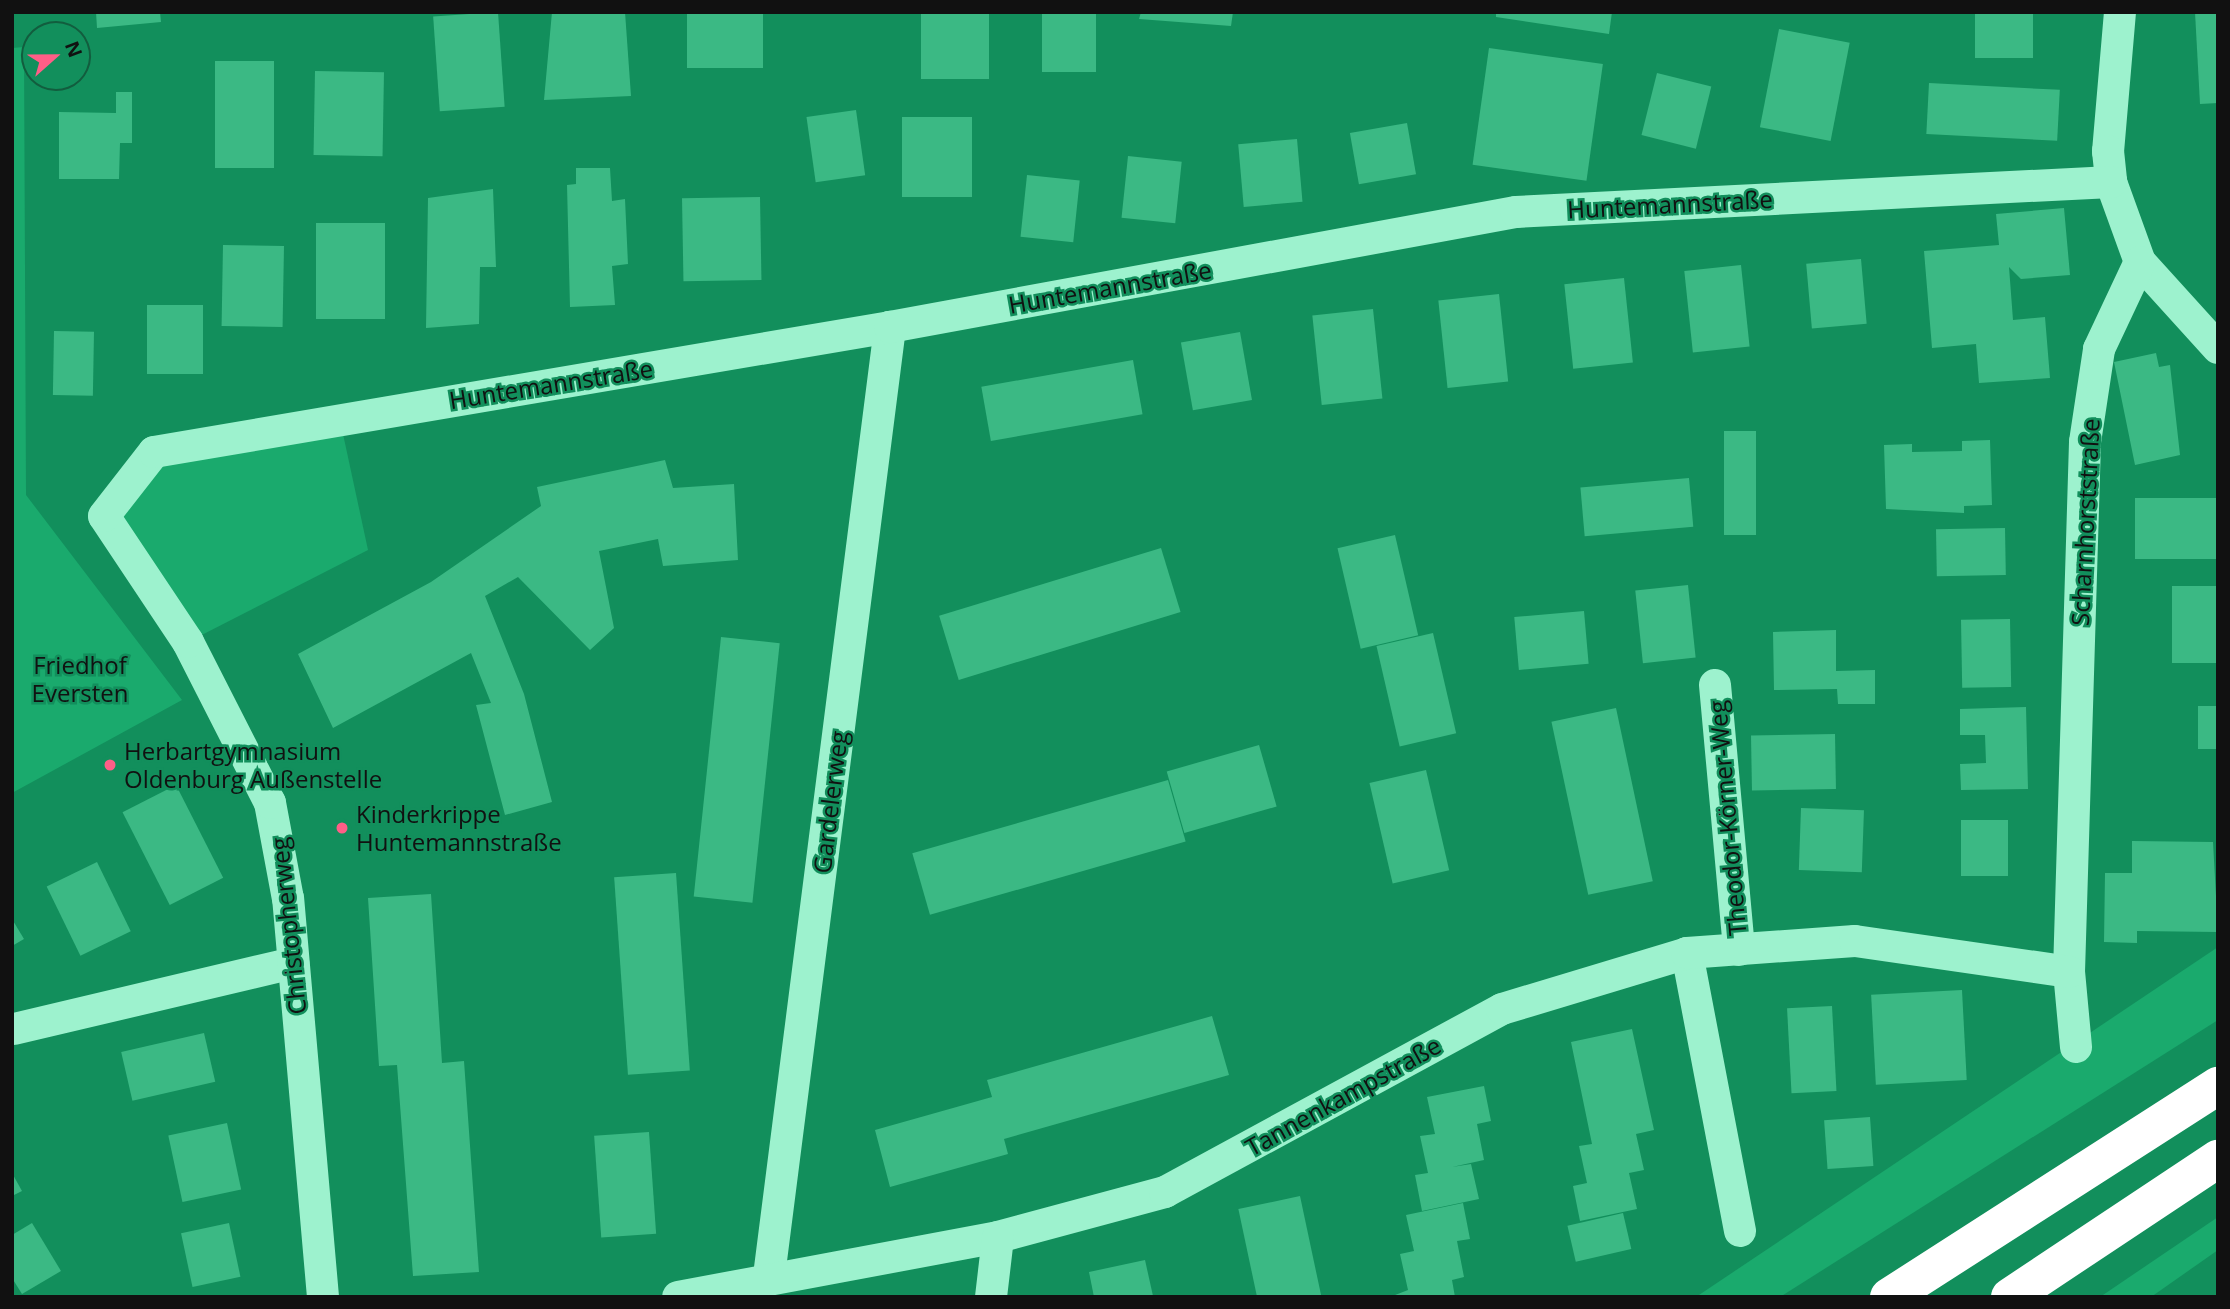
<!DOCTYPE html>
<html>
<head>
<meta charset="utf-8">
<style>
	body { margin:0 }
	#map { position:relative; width:2230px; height:1309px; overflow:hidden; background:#128f5c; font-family:"Open Sans",sans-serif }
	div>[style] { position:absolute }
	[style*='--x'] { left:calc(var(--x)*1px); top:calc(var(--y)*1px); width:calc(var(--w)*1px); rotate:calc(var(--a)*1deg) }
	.green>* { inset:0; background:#1aaa6d }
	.building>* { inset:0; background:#3bb984; transform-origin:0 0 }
	.minor>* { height:32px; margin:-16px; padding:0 16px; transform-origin:16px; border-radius:16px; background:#9df2ce }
	.motorway>* { height:38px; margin:-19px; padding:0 19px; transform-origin:19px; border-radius:19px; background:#fff }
	.dots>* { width:19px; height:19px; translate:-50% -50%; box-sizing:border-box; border:4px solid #128f5c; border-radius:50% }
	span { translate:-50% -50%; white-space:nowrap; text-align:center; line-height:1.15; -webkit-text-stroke:5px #128f5c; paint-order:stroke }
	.street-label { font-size:24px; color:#111 }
	.park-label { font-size:24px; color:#111 }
	.poi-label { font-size:24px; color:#111 }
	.left { translate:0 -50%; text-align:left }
	.frame { position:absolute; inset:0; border:14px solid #111; pointer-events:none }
	.north { position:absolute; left:21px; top:21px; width:70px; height:70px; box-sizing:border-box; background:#128f5c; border:2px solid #125d3e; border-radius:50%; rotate:69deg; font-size:19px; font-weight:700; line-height:28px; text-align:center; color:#111 }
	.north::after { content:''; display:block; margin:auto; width:24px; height:32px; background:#ff5e87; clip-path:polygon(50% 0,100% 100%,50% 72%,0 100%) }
</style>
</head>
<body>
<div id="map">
	<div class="green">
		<i style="clip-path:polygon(24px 47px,26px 495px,182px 700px,12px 793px,12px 48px)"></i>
		<i style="clip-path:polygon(340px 420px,368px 550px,188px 642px,104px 516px,154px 452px)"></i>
		<i style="clip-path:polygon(2218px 947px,2218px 1020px,1780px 1297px,1696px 1297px)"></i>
		<i style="clip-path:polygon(2218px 1217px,2218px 1250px,2151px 1297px,2100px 1297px)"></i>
	</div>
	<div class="building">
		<i style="clip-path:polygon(96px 12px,160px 12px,161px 22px,97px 28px)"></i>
		<i style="left:498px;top:12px;width:95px;height:65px;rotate:86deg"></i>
		<i style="clip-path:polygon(552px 12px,625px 12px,631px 96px,544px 100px)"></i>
		<i style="left:687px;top:12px;width:76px;height:56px"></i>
		<i style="left:921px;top:12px;width:68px;height:67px"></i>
		<i style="left:1042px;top:12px;width:54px;height:60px"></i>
		<i style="clip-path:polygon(1141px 12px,1233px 12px,1231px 26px,1139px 19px)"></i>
		<i style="clip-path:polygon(1496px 12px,1612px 12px,1609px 34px,1496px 17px)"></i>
		<i style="left:1975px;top:12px;width:58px;height:46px"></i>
		<i style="clip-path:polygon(2195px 12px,2218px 12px,2218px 103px,2200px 104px)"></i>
		<i style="left:1779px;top:29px;width:72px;height:100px;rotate:11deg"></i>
		<i style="left:1489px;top:48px;width:115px;height:118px;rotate:8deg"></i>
		<i style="left:215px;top:61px;width:59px;height:107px"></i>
		<i style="left:315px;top:71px;width:69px;height:84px;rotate:1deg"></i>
		<i style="left:1657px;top:73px;width:56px;height:64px;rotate:14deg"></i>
		<i style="left:1929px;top:83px;width:131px;height:51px;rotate:3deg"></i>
		<i style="clip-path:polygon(116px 92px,132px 92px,132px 143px,120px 143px,119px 179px,59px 179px,59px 112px,116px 113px)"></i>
		<i style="left:856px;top:110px;width:66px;height:50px;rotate:82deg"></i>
		<i style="left:902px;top:117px;width:70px;height:80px"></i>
		<i style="left:1407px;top:123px;width:52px;height:58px;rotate:80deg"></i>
		<i style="left:1297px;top:139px;width:63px;height:59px;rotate:85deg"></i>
		<i style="left:1128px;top:156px;width:54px;height:62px;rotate:6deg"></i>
		<i style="clip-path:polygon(576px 168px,610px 168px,612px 201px,625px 199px,628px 264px,612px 266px,615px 305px,570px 307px,567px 185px,576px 184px)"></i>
		<i style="left:1027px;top:175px;width:53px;height:62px;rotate:6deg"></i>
		<i style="clip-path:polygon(493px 189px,496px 267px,480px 267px,479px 324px,426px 328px,428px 198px)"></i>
		<i style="left:760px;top:197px;width:83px;height:78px;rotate:89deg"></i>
		<i style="clip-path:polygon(2064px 208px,2070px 275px,2021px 279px,2009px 267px,2013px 320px,2045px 317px,2050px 378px,1979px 383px,1976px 344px,1932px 348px,1924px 251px,1999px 245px,1996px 214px)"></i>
		<i style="left:316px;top:223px;width:69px;height:96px"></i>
		<i style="left:223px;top:245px;width:61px;height:81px;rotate:1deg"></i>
		<i style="left:1861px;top:259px;width:65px;height:55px;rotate:85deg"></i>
		<i style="left:1741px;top:265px;width:82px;height:57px;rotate:84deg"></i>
		<i style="left:1624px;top:278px;width:85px;height:60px;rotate:84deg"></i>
		<i style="left:1499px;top:294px;width:88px;height:61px;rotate:84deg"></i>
		<i style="left:203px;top:305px;width:69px;height:56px;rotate:90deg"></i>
		<i style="left:1373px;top:309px;width:90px;height:61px;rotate:84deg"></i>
		<i style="left:54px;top:331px;width:40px;height:64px;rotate:1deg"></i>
		<i style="left:1240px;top:332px;width:69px;height:60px;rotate:80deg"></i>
		<i style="clip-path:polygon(2156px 353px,2159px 367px,2170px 365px,2180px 455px,2135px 465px,2114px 362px)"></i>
		<i style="left:1133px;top:360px;width:55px;height:154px;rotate:80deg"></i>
		<i style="left:1724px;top:431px;width:32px;height:104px"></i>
		<i style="clip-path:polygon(1990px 440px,1992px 505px,1964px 506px,1964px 513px,1886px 509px,1884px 445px,1912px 444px,1912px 452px,1962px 451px,1962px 441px)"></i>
		<i style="clip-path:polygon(665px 460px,673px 488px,734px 484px,738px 560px,663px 566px,658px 539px,599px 551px,614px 628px,590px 650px,518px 577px,485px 596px,524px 694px,552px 802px,505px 815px,476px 705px,491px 703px,471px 653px,333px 728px,298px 654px,431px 582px,541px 506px,537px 487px)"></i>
		<i style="left:1689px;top:478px;width:49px;height:109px;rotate:85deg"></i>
		<i style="left:2218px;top:498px;width:61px;height:83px;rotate:90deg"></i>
		<i style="left:2005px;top:528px;width:47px;height:69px;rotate:89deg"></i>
		<i style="left:1395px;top:535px;width:103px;height:59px;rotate:77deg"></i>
		<i style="left:1161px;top:548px;width:67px;height:232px;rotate:73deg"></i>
		<i style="left:1688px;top:585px;width:73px;height:53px;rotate:84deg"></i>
		<i style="left:2172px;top:586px;width:46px;height:77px"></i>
		<i style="left:1584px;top:611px;width:53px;height:70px;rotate:85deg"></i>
		<i style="left:2010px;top:619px;width:68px;height:49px;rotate:89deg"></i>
		<i style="clip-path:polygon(1836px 630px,1836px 671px,1875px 670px,1875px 704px,1838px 704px,1837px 689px,1774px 690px,1773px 632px)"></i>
		<i style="left:1433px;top:633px;width:103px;height:58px;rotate:77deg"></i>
		<i style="left:721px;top:637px;width:59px;height:261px;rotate:6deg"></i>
		<i style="left:2198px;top:706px;width:20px;height:43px"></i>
		<i style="clip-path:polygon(2026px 707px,2028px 789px,1961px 790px,1960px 764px,1986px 763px,1985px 735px,1960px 735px,1960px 709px)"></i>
		<i style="left:1616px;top:708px;width:177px;height:66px;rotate:78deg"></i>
		<i style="left:1835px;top:734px;width:55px;height:84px;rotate:89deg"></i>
		<i style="left:1259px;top:745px;width:64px;height:96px;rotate:74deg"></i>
		<i style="left:1426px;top:770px;width:103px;height:58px;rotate:77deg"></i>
		<i style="left:1168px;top:780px;width:64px;height:266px;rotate:74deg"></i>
		<i style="left:176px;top:785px;width:104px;height:60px;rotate:63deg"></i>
		<i style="left:1801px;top:808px;width:63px;height:62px;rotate:2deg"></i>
		<i style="left:1961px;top:820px;width:47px;height:56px"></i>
		<i style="clip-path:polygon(2132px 841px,2213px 842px,2218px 932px,2137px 931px,2137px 943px,2104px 942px,2105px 873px,2132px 873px)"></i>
		<i style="left:97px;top:862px;width:77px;height:56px;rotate:64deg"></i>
		<i style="left:676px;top:873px;width:198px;height:62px;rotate:86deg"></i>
		<i style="clip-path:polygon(431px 894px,442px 1063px,464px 1061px,479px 1272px,413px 1276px,397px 1065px,379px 1066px,368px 898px)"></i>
		<i style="clip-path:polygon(12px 919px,24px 939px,12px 946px)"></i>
		<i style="left:1962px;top:990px;width:90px;height:91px;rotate:87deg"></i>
		<i style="left:1832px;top:1006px;width:85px;height:45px;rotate:87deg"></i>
		<i style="clip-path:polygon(1212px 1016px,1229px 1075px,1004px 1139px,1008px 1154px,890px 1187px,875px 1130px,992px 1097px,987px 1080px)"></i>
		<i style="clip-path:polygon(1632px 1029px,1654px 1130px,1636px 1134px,1644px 1170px,1629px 1173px,1637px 1209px,1580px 1221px,1573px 1186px,1587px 1183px,1579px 1146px,1592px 1144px,1571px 1042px)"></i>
		<i style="left:204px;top:1033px;width:50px;height:85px;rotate:77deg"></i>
		<i style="clip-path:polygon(1484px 1086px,1491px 1121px,1477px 1124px,1484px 1160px,1452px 1167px,1471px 1164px,1479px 1199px,1422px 1211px,1415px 1175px,1428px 1173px,1420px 1136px,1435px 1134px,1427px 1097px)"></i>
		<i style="left:1870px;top:1117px;width:49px;height:46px;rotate:86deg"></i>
		<i style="left:227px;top:1123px;width:68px;height:60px;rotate:78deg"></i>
		<i style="left:649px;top:1132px;width:102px;height:55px;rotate:86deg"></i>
		<i style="clip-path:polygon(12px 1173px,22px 1191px,12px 1196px)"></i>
		<i style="left:1300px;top:1196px;width:103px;height:63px;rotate:78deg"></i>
		<i style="clip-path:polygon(1463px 1203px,1470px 1239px,1457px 1241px,1464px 1277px,1452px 1280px,1455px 1297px,1390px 1297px,1408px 1290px,1400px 1254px,1414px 1251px,1406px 1215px)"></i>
		<i style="left:1623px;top:1213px;width:37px;height:57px;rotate:77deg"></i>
		<i style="clip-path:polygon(32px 1223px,61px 1271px,22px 1294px,12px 1278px,12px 1235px)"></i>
		<i style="left:229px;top:1223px;width:55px;height:49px;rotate:78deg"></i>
		<i style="clip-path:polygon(1145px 1260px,1153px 1296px,1094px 1297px,1089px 1272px)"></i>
	</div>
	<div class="minor">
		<i style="--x:2120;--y:12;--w:140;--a:94.9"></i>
		<i style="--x:2108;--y:151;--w:31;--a:84"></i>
		<i style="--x:2111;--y:182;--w:85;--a:70.1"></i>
		<i style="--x:2140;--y:262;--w:116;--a:47.8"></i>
		<i style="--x:1715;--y:685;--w:266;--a:84.8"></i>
		<i style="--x:1687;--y:953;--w:283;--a:79.2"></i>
		<i style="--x:14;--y:1029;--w:287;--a:-13.3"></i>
		<i style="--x:2076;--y:1047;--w:75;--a:-95.3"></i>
		<i style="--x:2069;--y:972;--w:530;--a:-88.27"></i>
		<i style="--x:2085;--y:442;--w:94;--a:-81.4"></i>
		<i style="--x:2099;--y:349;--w:96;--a:-64.8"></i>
		<i style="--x:769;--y:1276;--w:957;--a:-82.73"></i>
		<i style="--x:323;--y:1297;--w:400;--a:-95"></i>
		<i style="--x:288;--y:899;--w:98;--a:-100.6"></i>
		<i style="--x:270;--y:803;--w:181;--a:-117"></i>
		<i style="--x:188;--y:642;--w:151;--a:-123.7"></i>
		<i style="--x:104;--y:516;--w:81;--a:-52"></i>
		<i style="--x:154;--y:452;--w:747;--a:-9.64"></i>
		<i style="--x:890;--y:327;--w:636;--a:-10.41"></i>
		<i style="--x:1516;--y:212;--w:596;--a:-2.89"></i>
		<i style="--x:678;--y:1297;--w:326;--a:-10.6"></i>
		<i style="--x:998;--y:1237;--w:173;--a:-15.1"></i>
		<i style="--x:1165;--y:1192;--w:383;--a:-28.5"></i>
		<i style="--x:1502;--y:1009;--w:193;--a:-16.8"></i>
		<i style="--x:1687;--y:953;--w:168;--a:-4.1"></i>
		<i style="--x:1855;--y:941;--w:216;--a:8.2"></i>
		<i style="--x:991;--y:1297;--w:60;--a:-83.3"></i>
	</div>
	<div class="motorway">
		<i style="--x:1889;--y:1297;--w:391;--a:-32.7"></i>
		<i style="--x:2010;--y:1297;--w:250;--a:-33.6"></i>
	</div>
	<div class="dots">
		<i style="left:110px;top:765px;background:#ff5e87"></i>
		<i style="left:342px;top:828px;background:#ff5e87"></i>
	</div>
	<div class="street-label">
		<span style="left:1670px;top:204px;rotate:-3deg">Huntemannstraße</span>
		<span style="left:1110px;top:287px;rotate:-10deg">Huntemannstraße</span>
		<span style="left:551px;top:384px;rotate:-9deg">Huntemannstraße</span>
		<span style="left:2085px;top:522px;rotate:-87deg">Scharnhorststraße</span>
		<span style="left:830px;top:802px;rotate:-83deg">Gardelerweg</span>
		<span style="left:1727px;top:818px;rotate:-95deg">Theodor-Körner-Weg</span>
		<span style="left:288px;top:926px;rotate:-96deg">Christopherweg</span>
		<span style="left:1343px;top:1096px;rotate:-29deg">Tannenkampstraße</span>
	</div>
	<div class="park-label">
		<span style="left:80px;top:679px">Friedhof<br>Eversten</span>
	</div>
	<div class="poi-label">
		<span class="left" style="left:124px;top:765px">Herbartgymnasium<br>Oldenburg Außenstelle</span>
		<span class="left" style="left:356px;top:828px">Kinderkrippe<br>Huntemannstraße</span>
	</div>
	<div class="frame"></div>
	<div class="north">N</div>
</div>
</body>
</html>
